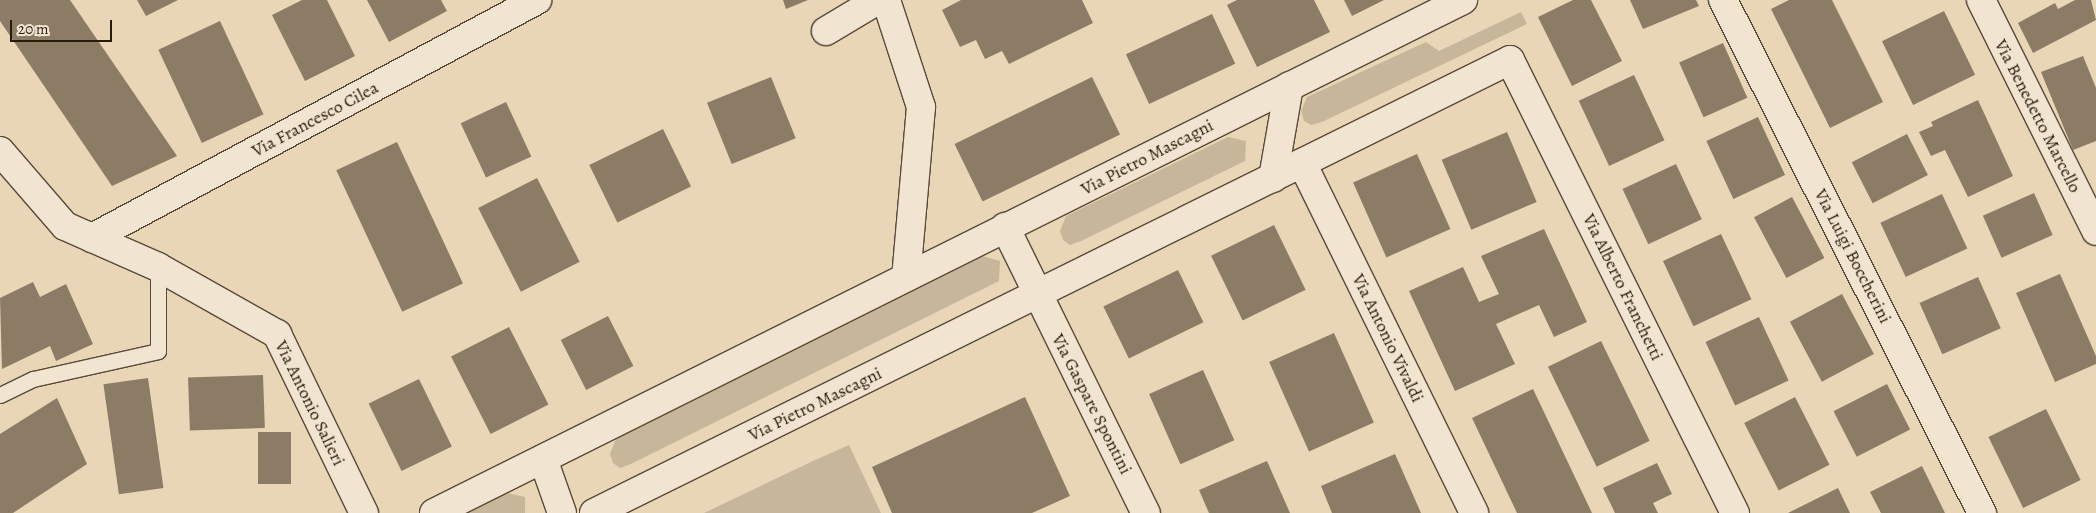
<!DOCTYPE html>
<html>
<head>
<meta charset="utf-8">
<style>
	body { margin:0 }
	#map { position:relative; width:2096px; height:513px; overflow:hidden; background:#e9d6b7; font-family:Alegreya,serif }
	div>[style] { position:absolute }
	[style*='--x'] { left:calc(var(--x)*1px); top:calc(var(--y)*1px); width:calc(var(--w)*1px); rotate:calc(var(--a)*1deg) }
	.green>* { inset:0; background:#c8b69a }
	.building>* { inset:0; background:#8c7c65; transform-origin:0 0 }
	.roads { filter:drop-shadow(1px 0 #584a38) drop-shadow(-1px 0 #584a38) drop-shadow(0 1px #584a38) drop-shadow(0 -1px #584a38) }
	.service>* { height:15px; margin:-7.5px; padding:0 7.5px; transform-origin:7.5px; border-radius:7.5px; background:#f1e4d0 }
	.minor>* { height:28px; margin:-14px; padding:0 14px; transform-origin:14px; border-radius:14px; background:#f1e4d0 }
	span { translate:-50% -50%; white-space:nowrap; text-align:center; line-height:1.15; -webkit-text-stroke:4px #f1e4d0; paint-order:stroke }
	.street-label { font-size:18px; color:#271b0d }
	.scale { position:absolute; left:10px; top:20px; width:102px; height:22px; box-sizing:border-box; border:2px solid #271b0d; border-top:0; padding-left:6px; font-size:15px; line-height:18px; white-space:nowrap; color:#271b0d; -webkit-text-stroke:4px #f1e4d0; paint-order:stroke }
</style>
</head>
<body>
<div id="map">
	<div class="green">
		<i style="clip-path:polygon(1521px 12px,1527px 24px,1322px 122px,1311px 125px,1304px 121px,1301px 111px,1307px 97px,1426px 42px,1439px 51px)"></i>
		<i style="clip-path:polygon(1228px 137px,1246px 141px,1245px 161px,1081px 241px,1070px 245px,1063px 240px,1060px 231px,1066px 216px)"></i>
		<i style="clip-path:polygon(982px 256px,1000px 261px,999px 281px,631px 464px,620px 468px,613px 463px,610px 454px,616px 439px)"></i>
		<i style="clip-path:polygon(849px 445px,881px 513px,704px 513px,813px 461px)"></i>
		<i style="clip-path:polygon(507px 493px,525px 497px,525px 513px,466px 513px)"></i>
	</div>
	<div class="building">
		<i style="clip-path:polygon(0 0,70px 0,177px 156px,112px 186px,0 21px)"></i>
		<i style="clip-path:polygon(137px 0,178px 0,146px 16px)"></i>
		<i style="clip-path:polygon(302px 0,327px 0,355px 56px,305px 81px,272px 15px)"></i>
		<i style="clip-path:polygon(367px 0,441px 0,447px 11px,389px 42px)"></i>
		<i style="clip-path:polygon(783px 0,808px 0,786px 9px)"></i>
		<i style="clip-path:polygon(961px 0,1082px 0,1093px 23px,1009px 64px,1002px 51px,985px 59px,976px 40px,960px 47px,942px 10px)"></i>
		<i style="clip-path:polygon(1237px 0,1314px 0,1330px 32px,1257px 67px,1227px 5px)"></i>
		<i style="clip-path:polygon(1344px 0,1384px 0,1352px 16px)"></i>
		<i style="clip-path:polygon(1573px 0,1591px 0,1622px 61px,1572px 86px,1538px 17px)"></i>
		<i style="clip-path:polygon(1630px 0,1696px 0,1699px 6px,1643px 29px)"></i>
		<i style="clip-path:polygon(1789px 0,1832px 0,1883px 102px,1830px 128px,1771px 9px)"></i>
		<i style="clip-path:polygon(2075px 0,2091px 0,2096px 20px,2033px 53px,2018px 23px,2055px 3px,2058px 9px)"></i>
		<i style="left:1944px;top:11px;width:71px;height:69px;rotate:64deg"></i>
		<i style="left:1212px;top:14px;width:55px;height:95px;rotate:65deg"></i>
		<i style="left:220px;top:21px;width:103px;height:68px;rotate:65deg"></i>
		<i style="left:1723px;top:43px;width:60px;height:48px;rotate:66deg"></i>
		<i style="clip-path:polygon(2083px 56px,2096px 88px,2096px 141px,2073px 150px,2041px 72px)"></i>
		<i style="left:1634px;top:75px;width:72px;height:61px;rotate:65deg"></i>
		<i style="left:771px;top:77px;width:66px;height:69px;rotate:68deg"></i>
		<i style="left:1092px;top:77px;width:64px;height:153px;rotate:64deg"></i>
		<i style="clip-path:polygon(1978px 100px,2013px 176px,1968px 197px,1945px 150px,1931px 156px,1919px 132px,1933px 126px,1931px 122px)"></i>
		<i style="left:506px;top:102px;width:60px;height:50px;rotate:65deg"></i>
		<i style="left:1758px;top:117px;width:64px;height:57px;rotate:65deg"></i>
		<i style="left:663px;top:129px;width:64px;height:82px;rotate:64deg"></i>
		<i style="left:1507px;top:132px;width:76px;height:71px;rotate:67deg"></i>
		<i style="left:1907px;top:134px;width:46px;height:62px;rotate:63deg"></i>
		<i style="left:397px;top:142px;width:156px;height:67px;rotate:65deg"></i>
		<i style="left:1417px;top:154px;width:82px;height:70px;rotate:66deg"></i>
		<i style="left:1676px;top:164px;width:61px;height:59px;rotate:65deg"></i>
		<i style="left:537px;top:178px;width:94px;height:66px;rotate:63deg"></i>
		<i style="left:2034px;top:193px;width:46px;height:56px;rotate:66deg"></i>
		<i style="left:1942px;top:194px;width:60px;height:68px;rotate:65deg"></i>
		<i style="left:1792px;top:197px;width:69px;height:43px;rotate:62deg"></i>
		<i style="left:1274px;top:225px;width:72px;height:70px;rotate:64deg"></i>
		<i style="clip-path:polygon(1544px 229px,1587px 322px,1554px 337px,1539px 305px,1496px 324px,1515px 364px,1455px 391px,1409px 291px,1463px 267px,1479px 302px,1499px 294px,1481px 256px)"></i>
		<i style="left:1721px;top:234px;width:72px;height:64px;rotate:65deg"></i>
		<i style="left:1178px;top:270px;width:58px;height:83px;rotate:64deg"></i>
		<i style="clip-path:polygon(2060px 274px,2096px 356px,2096px 364px,2055px 382px,2016px 293px)"></i>
		<i style="left:1978px;top:277px;width:56px;height:64px;rotate:66deg"></i>
		<i style="clip-path:polygon(33px 282px,40px 297px,66px 284px,93px 344px,56px 361px,50px 346px,2px 369px,0 298px)"></i>
		<i style="left:1842px;top:294px;width:68px;height:59px;rotate:62deg"></i>
		<i style="left:608px;top:316px;width:56px;height:53px;rotate:63deg"></i>
		<i style="left:1759px;top:317px;width:70px;height:59px;rotate:65deg"></i>
		<i style="left:509px;top:327px;width:87px;height:65px;rotate:63deg"></i>
		<i style="left:1334px;top:333px;width:98px;height:71px;rotate:66deg"></i>
		<i style="left:1601px;top:341px;width:111px;height:59px;rotate:64deg"></i>
		<i style="left:1203px;top:370px;width:77px;height:59px;rotate:66deg"></i>
		<i style="left:263px;top:375px;width:53px;height:75px;rotate:88deg"></i>
		<i style="left:148px;top:378px;width:111px;height:45px;rotate:82deg"></i>
		<i style="left:419px;top:379px;width:75px;height:56px;rotate:64deg"></i>
		<i style="left:1887px;top:384px;width:51px;height:60px;rotate:63deg"></i>
		<i style="clip-path:polygon(1533px 389px,1592px 513px,1517px 513px,1472px 418px)"></i>
		<i style="clip-path:polygon(1025px 397px,1070px 496px,1032px 513px,892px 513px,872px 467px)"></i>
		<i style="left:1795px;top:397px;width:76px;height:57px;rotate:63deg"></i>
		<i style="clip-path:polygon(57px 398px,87px 464px,13px 513px,0 513px,0 434px)"></i>
		<i style="left:2046px;top:409px;width:79px;height:64px;rotate:64deg"></i>
		<i style="left:258px;top:432px;width:33px;height:52px"></i>
		<i style="clip-path:polygon(1395px 454px,1421px 513px,1332px 513px,1321px 486px)"></i>
		<i style="clip-path:polygon(1267px 461px,1290px 513px,1209px 513px,1199px 490px)"></i>
		<i style="clip-path:polygon(1657px 463px,1672px 494px,1653px 503px,1658px 513px,1615px 513px,1603px 488px)"></i>
		<i style="clip-path:polygon(1922px 466px,1945px 513px,1881px 513px,1870px 492px)"></i>
		<i style="clip-path:polygon(1838px 488px,1850px 513px,1788px 513px)"></i>
	</div>
	<div class="roads">
		<div class="service">
			<i style="--x:0;--y:395;--w:37;--a:-26"></i>
			<i style="--x:33;--y:379;--w:128;--a:-12.6"></i>
			<i style="--x:158;--y:351;--w:84;--a:-90"></i>
		</div>
		<div class="minor">
			<i style="--x:886;--y:0;--w:113;--a:71.9"></i>
			<i style="--x:921;--y:107;--w:171;--a:95"></i>
			<i style="--x:1723;--y:0;--w:575;--a:63.21"></i>
			<i style="--x:1981;--y:0;--w:258;--a:63.5"></i>
			<i style="--x:826;--y:31;--w:61;--a:-30.8"></i>
			<i style="--x:0;--y:151;--w:99;--a:49.1"></i>
			<i style="--x:65;--y:226;--w:102;--a:23.8"></i>
			<i style="--x:158;--y:267;--w:137;--a:29.4"></i>
			<i style="--x:277;--y:334;--w:199;--a:64.1"></i>
			<i style="--x:1302;--y:163;--w:390;--a:63.8"></i>
			<i style="--x:1273;--y:178;--w:93;--a:-80.1"></i>
			<i style="--x:1005;--y:227;--w:319;--a:63.8"></i>
			<i style="--x:92;--y:238;--w:505;--a:-28.14"></i>
			<i style="--x:543;--y:459;--w:57;--a:70.6"></i>
			<i style="--x:434;--y:513;--w:1150;--a:-26.5"></i>
			<i style="--x:594;--y:513;--w:1022;--a:-26.31"></i>
			<i style="--x:1510;--y:60;--w:506;--a:63.59"></i>
		</div>
	</div>
	<div class="street-label">
		<span style="left:2038px;top:116px;rotate:63deg">Via Benedetto Marcello</span>
		<span style="left:315px;top:119px;rotate:-28deg">Via Francesco Cilea</span>
		<span style="left:1147px;top:157px;rotate:-27deg">Via Pietro Mascagni</span>
		<span style="left:1853px;top:256px;rotate:63deg">Via Luigi Boccherini</span>
		<span style="left:1623px;top:287px;rotate:64deg">Via Alberto Franchetti</span>
		<span style="left:1388px;top:338px;rotate:64deg">Via Antonio Vivaldi</span>
		<span style="left:310px;top:403px;rotate:64deg">Via Antonio Salieri</span>
		<span style="left:815px;top:404px;rotate:-26deg">Via Pietro Mascagni</span>
		<span style="left:1092px;top:404px;rotate:63deg">Via Gaspare Spontini</span>
	</div>
	<div class="scale">20 m</div>
</div>
</body>
</html>
